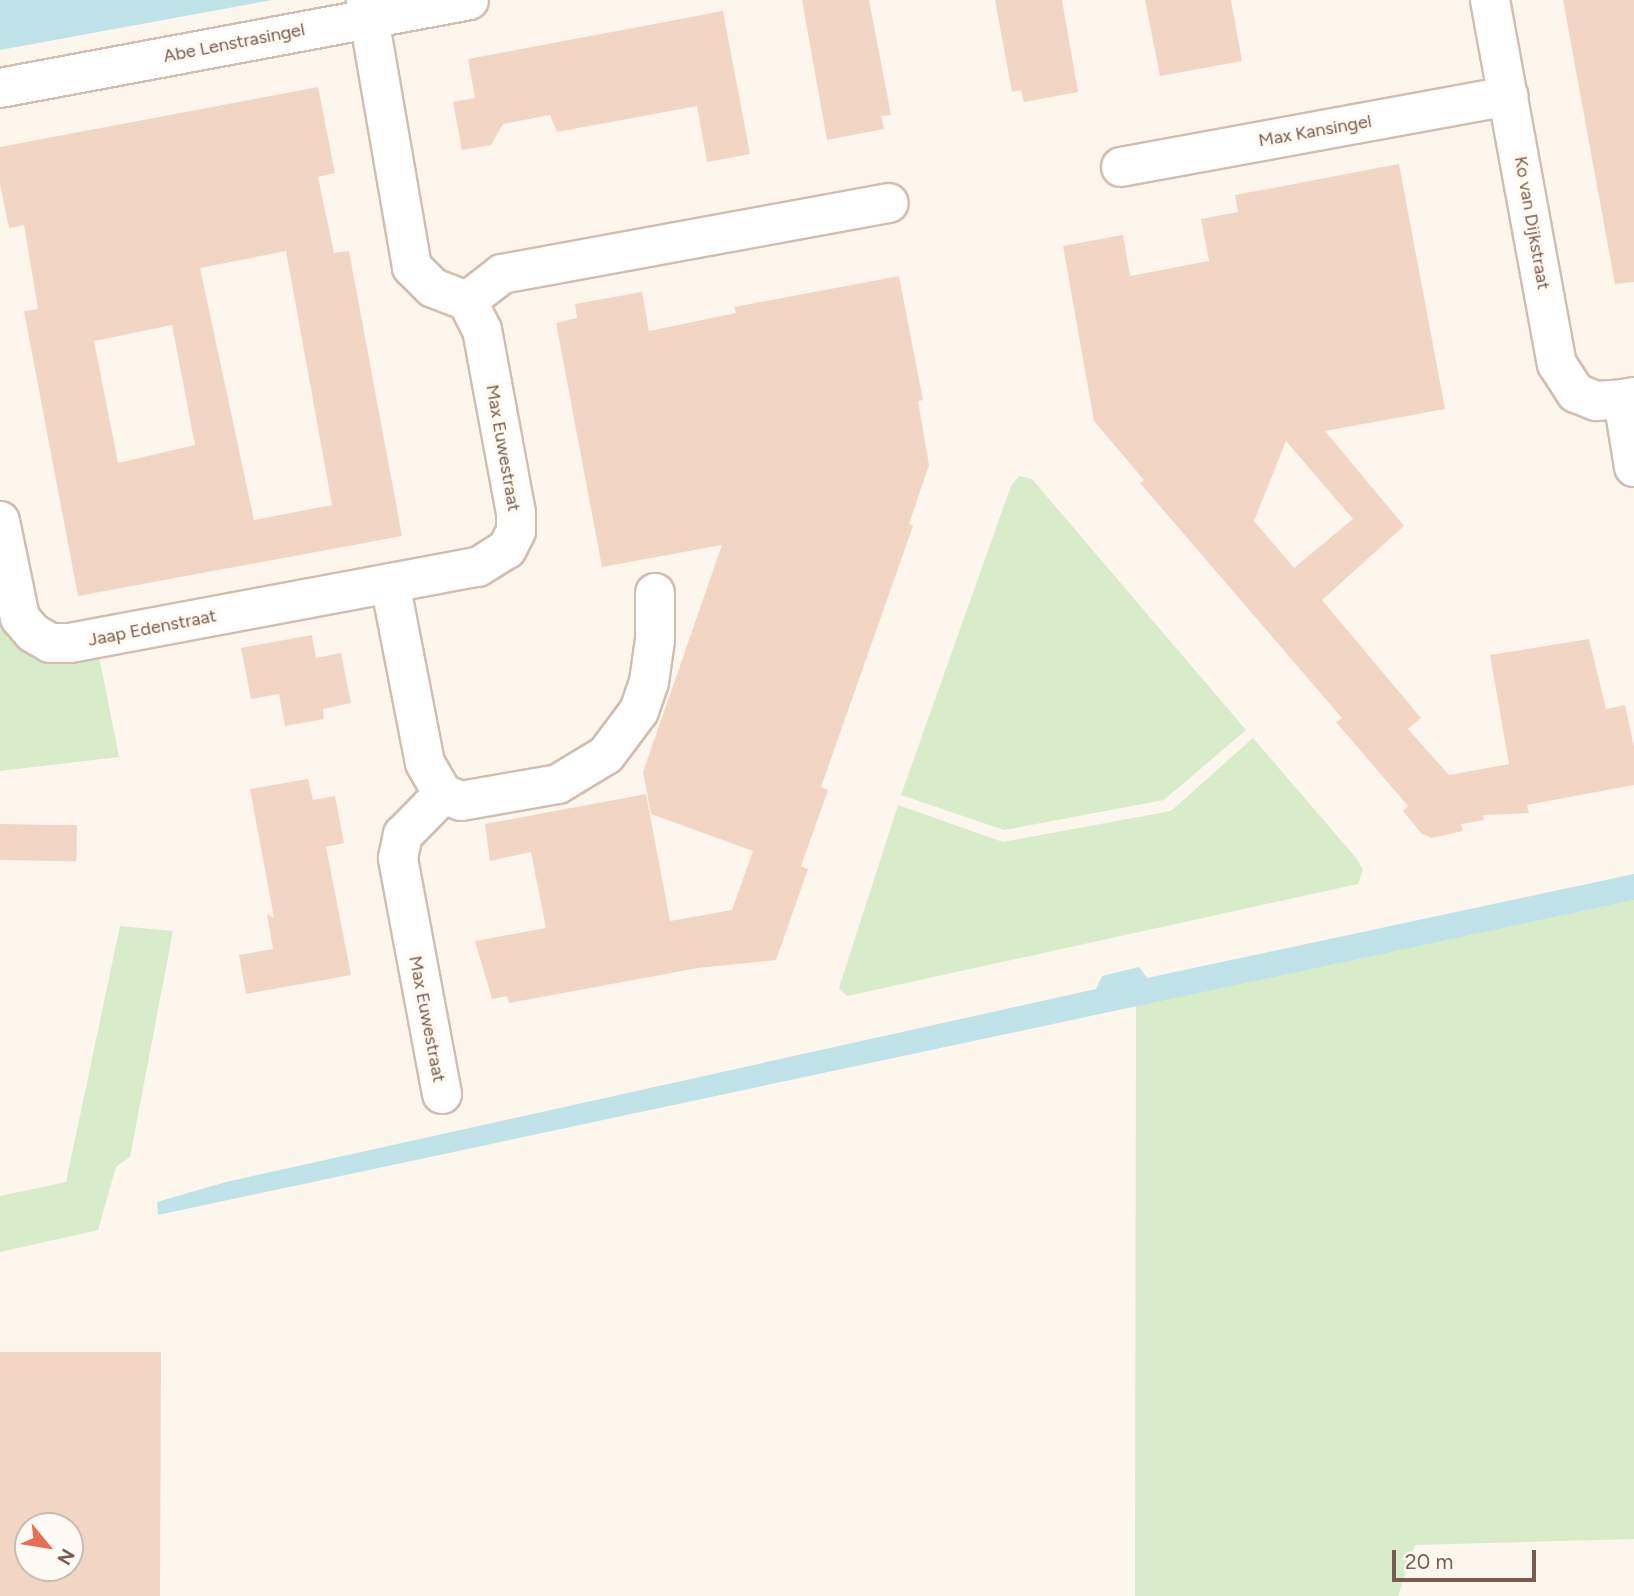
<!DOCTYPE html>
<html>
<head>
<meta charset="utf-8">
<style>
	body { margin:0 }
	#map { position:relative; width:1634px; height:1596px; overflow:hidden; background:#fdf6ec; font-family:Figtree,sans-serif }
	div>[style] { position:absolute }
	[style*='--x'] { left:calc(var(--x)*1px); top:calc(var(--y)*1px); width:calc(var(--w)*1px); rotate:calc(var(--a)*1deg) }
	.green>* { inset:0; background:#d8ecc9 }
	.water>* { inset:0; background:#bfe3e8 }
	.building>* { inset:0; background:#f3d5c3; transform-origin:0 0 }
	.roads { filter:drop-shadow(2px 0 #d1beb0) drop-shadow(-2px 0 #d1beb0) drop-shadow(0 2px #d1beb0) drop-shadow(0 -2px #d1beb0) }
	.street>* { height:38px; margin:-19px; padding:0 19px; transform-origin:19px; border-radius:19px; background:#fff }
	span { translate:-50% -50%; white-space:nowrap; text-align:center; line-height:1.15; -webkit-text-stroke:6px #fffaf3; paint-order:stroke }
	.street-label { font-size:18px; color:#7a5c4d }
	.north { position:absolute; left:14px; top:1512px; width:70px; height:70px; box-sizing:border-box; background:#fffaf3; border:2px solid #cabbb1; border-radius:50%; rotate:120deg; font-size:19px; font-weight:700; line-height:28px; text-align:center; color:#7a5c4d }
	.north::after { content:''; display:block; margin:auto; width:24px; height:32px; background:#e76f51; clip-path:polygon(50% 0,100% 100%,50% 72%,0 100%) }
	.scale { position:absolute; left:1392px; top:1550px; width:144px; height:32px; box-sizing:border-box; border:4px solid #7a5c4d; border-top:0; padding-left:9px; font-size:21px; line-height:24px; white-space:nowrap; color:#7a5c4d; -webkit-text-stroke:5px #fffaf3; paint-order:stroke }
</style>
</head>
<body>
<div id="map">
	<div class="green">
		<i style="clip-path:polygon(1019px 476px,1032px 479px,1246px 730px,1164px 800px,1004px 830px,901px 795px,1011px 486px)"></i>
		<i style="clip-path:polygon(0 596px,7px 637px,36px 660px,64px 663px,99px 656px,119px 757px,0 771px)"></i>
		<i style="clip-path:polygon(1253px 738px,1357px 859px,1363px 870px,1358px 884px,847px 996px,839px 988px,898px 805px,1003px 842px,1171px 811px)"></i>
		<i style="clip-path:polygon(1634px 900px,1634px 1539px,1415px 1545px,1398px 1596px,1135px 1596px,1136px 1005px)"></i>
		<i style="clip-path:polygon(120px 926px,173px 931px,130px 1157px,116px 1167px,98px 1230px,0 1252px,0 1196px,66px 1182px)"></i>
	</div>
	<div class="water">
		<i style="clip-path:polygon(0 0,272px 0,0 50px)"></i>
		<i style="clip-path:polygon(1634px 874px,1634px 900px,158px 1215px,157px 1202px,226px 1182px,1096px 989px,1102px 976px,1139px 967px,1147px 978px)"></i>
	</div>
	<div class="building">
		<i style="clip-path:polygon(802px 0,869px 0,891px 115px,881px 116px,884px 129px,827px 140px)"></i>
		<i style="clip-path:polygon(995px 0,1062px 0,1078px 92px,1024px 102px,1021px 90px,1012px 92px)"></i>
		<i style="clip-path:polygon(1145px 0,1231px 0,1242px 61px,1160px 76px)"></i>
		<i style="clip-path:polygon(1563px 0,1634px 0,1634px 282px,1615px 284px)"></i>
		<i style="clip-path:polygon(723px 11px,750px 154px,707px 162px,697px 106px,557px 132px,550px 115px,503px 124px,491px 145px,462px 150px,453px 102px,475px 98px,468px 59px)"></i>
		<i style="clip-path:polygon(evenodd,318px 87px,335px 173px,318px 177px,334px 253px,349px 251px,402px 536px,78px 596px,24px 311px,38px 309px,24px 225px,9px 228px,0 184px,0 147px,318px 87px,286px 251px,332px 505px,254px 520px,200px 268px,286px 251px,318px 87px,172px 325px,195px 445px,118px 463px,94px 341px,172px 325px)"></i>
		<i style="clip-path:polygon(evenodd,1399px 164px,1445px 409px,1325px 431px,1404px 526px,1322px 600px,1421px 718px,1408px 729px,1449px 775px,1509px 764px,1490px 655px,1589px 639px,1606px 709px,1625px 705px,1634px 747px,1634px 785px,1527px 805px,1529px 813px,1483px 815px,1484px 820px,1461px 824px,1463px 831px,1432px 838px,1422px 834px,1403px 811px,1408px 806px,1336px 722px,1342px 718px,1140px 483px,1144px 480px,1094px 421px,1063px 246px,1123px 235px,1130px 276px,1209px 261px,1201px 219px,1238px 212px,1235px 195px,1399px 164px,1286px 441px,1353px 519px,1294px 568px,1254px 521px,1286px 441px)"></i>
		<i style="clip-path:polygon(899px 276px,923px 400px,918px 401px,929px 465px,909px 524px,913px 526px,821px 787px,828px 790px,801px 866px,808px 869px,776px 960px,698px 968px,509px 1003px,507px 996px,492px 999px,475px 941px,546px 928px,531px 852px,490px 861px,485px 824px,646px 794px,670px 921px,732px 910px,753px 851px,651px 814px,643px 772px,722px 545px,602px 567px,556px 323px,577px 318px,575px 304px,642px 292px,649px 331px,736px 313px,734px 307px)"></i>
		<i style="clip-path:polygon(312px 635px,316px 658px,341px 653px,351px 703px,323px 709px,324px 719px,285px 726px,279px 694px,251px 699px,241px 648px)"></i>
		<i style="clip-path:polygon(308px 779px,313px 800px,335px 796px,344px 843px,326px 847px,351px 975px,246px 994px,239px 955px,273px 949px,267px 914px,274px 918px,250px 789px)"></i>
		<i style="left:0;top:824px;width:77px;height:36px;rotate:1deg"></i>
		<i style="clip-path:polygon(evenodd,0 1352px,161px 1352px,160px 1596px,0 1596px,0 1352px,28px 1526px,70px 1526px,70px 1568px,28px 1568px,28px 1526px)"></i>
	</div>
	<div class="roads">
		<div class="street">
			<i style="--x:1490;--y:0;--w:370;--a:79.6"></i>
			<i style="--x:1557;--y:364;--w:35;--a:57"></i>
			<i style="--x:1576;--y:393;--w:22;--a:22"></i>
			<i style="--x:1596;--y:401;--w:27;--a:-4"></i>
			<i style="--x:0;--y:88;--w:477;--a:-10.6"></i>
			<i style="--x:1121;--y:167;--w:394;--a:-10.4"></i>
			<i style="--x:467;--y:301;--w:44;--a:-37.6"></i>
			<i style="--x:502;--y:274;--w:393;--a:-10.4"></i>
			<i style="--x:1634;--y:397;--w:11;--a:170"></i>
			<i style="--x:1623;--y:399;--w:69;--a:80.8"></i>
			<i style="--x:0;--y:521;--w:99;--a:78.3"></i>
			<i style="--x:20;--y:618;--w:20;--a:49"></i>
			<i style="--x:33;--y:633;--w:20;--a:30"></i>
			<i style="--x:50;--y:643;--w:20;--a:0"></i>
			<i style="--x:70;--y:643;--w:415;--a:-10.6"></i>
			<i style="--x:478;--y:567;--w:34;--a:-32"></i>
			<i style="--x:507;--y:549;--w:20;--a:-63"></i>
			<i style="--x:516;--y:531;--w:18;--a:-90"></i>
			<i style="--x:516;--y:513;--w:186;--a:-100.5"></i>
			<i style="--x:482;--y:330;--w:33;--a:-117"></i>
			<i style="--x:467;--y:301;--w:36;--a:-159"></i>
			<i style="--x:433;--y:288;--w:30;--a:-135"></i>
			<i style="--x:412;--y:267;--w:271;--a:-99.8"></i>
			<i style="--x:390;--y:583;--w:183;--a:79"></i>
			<i style="--x:425;--y:763;--w:36;--a:60"></i>
			<i style="--x:443;--y:794;--w:19;--a:21"></i>
			<i style="--x:461;--y:801;--w:98;--a:-9.9"></i>
			<i style="--x:558;--y:784;--w:56;--a:-31.1"></i>
			<i style="--x:606;--y:755;--w:55;--a:-53.1"></i>
			<i style="--x:639;--y:711;--w:31;--a:-71"></i>
			<i style="--x:649;--y:682;--w:42;--a:-81.9"></i>
			<i style="--x:655;--y:640;--w:47;--a:-90"></i>
			<i style="--x:442;--y:1094;--w:240;--a:-100.6"></i>
			<i style="--x:398;--y:858;--w:24;--a:-78"></i>
			<i style="--x:403;--y:835;--w:57;--a:-45.7"></i>
		</div>
	</div>
	<div class="street-label">
		<span style="left:234px;top:43px;rotate:-11deg">Abe Lenstrasingel</span>
		<span style="left:1315px;top:131px;rotate:-10deg">Max Kansingel</span>
		<span style="left:1532px;top:223px;rotate:80deg">Ko van Dijkstraat</span>
		<span style="left:503px;top:448px;rotate:80deg">Max Euwestraat</span>
		<span style="left:152px;top:628px;rotate:-11deg">Jaap Edenstraat</span>
		<span style="left:427px;top:1019px;rotate:79deg">Max Euwestraat</span>
	</div>
	<div class="north">N</div>
	<div class="scale">20 m</div>
</div>
</body>
</html>
